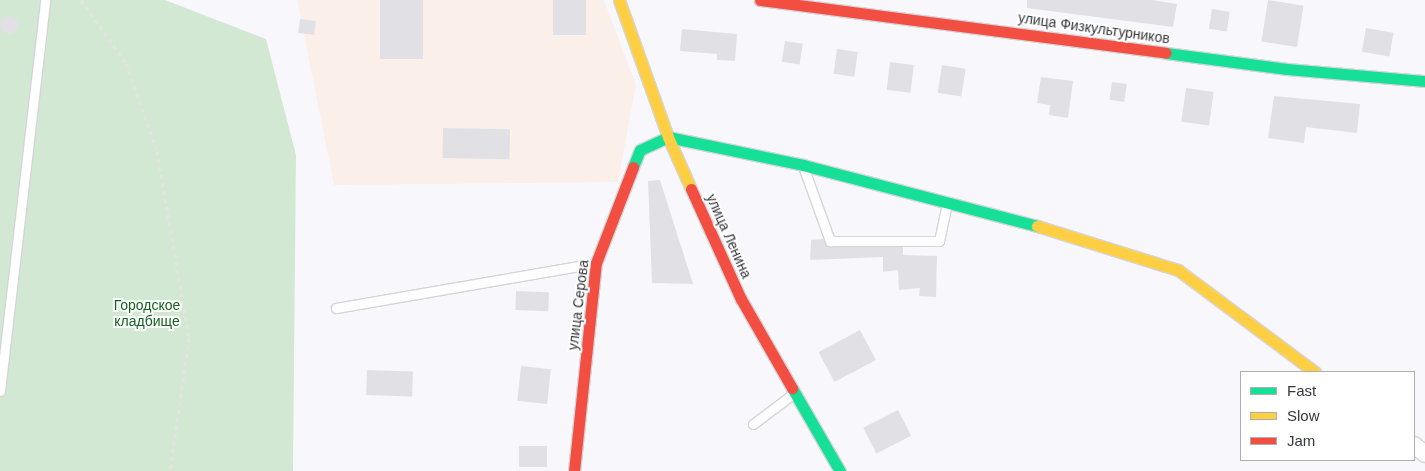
<!DOCTYPE html>
<html>
<head>
<meta charset="utf-8">
<style>
	body { margin:0 }
	#map { position:relative; width:1425px; height:471px; overflow:hidden; background:#f8f8fc; font-family:Helvetica,sans-serif }
	div>[style] { position:absolute }
	[style*='--x'] { left:calc(var(--x)*1px); top:calc(var(--y)*1px); width:calc(var(--w)*1px); rotate:calc(var(--a)*1deg) }
	.industrial>* { inset:0; background:#faf0e9 }
	.green>* { inset:0; background:#d2e8d3 }
	.building>* { inset:0; background:#e1e1e5; transform-origin:0 0 }
	.round { border-radius:50% }
	.path>* { height:3px; margin-top:-1.5px; transform-origin:0; background:repeating-linear-gradient(90deg,#e3e3e4 0 4px,transparent 0 8px) }
	.roads { filter:drop-shadow(1px 0 #d5d5d9) drop-shadow(-1px 0 #d5d5d9) drop-shadow(0 1px #d5d5d9) drop-shadow(0 -1px #d5d5d9) }
	.lane>* { height:9px; margin:-4.5px; padding:0 4.5px; transform-origin:4.5px; border-radius:4.5px; background:#fefeff }
	.street>* { height:16px; margin:-8px; padding:0 8px; transform-origin:8px; border-radius:8px; background:#fefeff }
	.fast>* { height:11px; margin:-5.5px; padding:0 5.5px; transform-origin:5.5px; border-radius:5.5px; background:#16e098 }
	.slow>* { height:11px; margin:-5.5px; padding:0 5.5px; transform-origin:5.5px; border-radius:5.5px; background:#ffcf43 }
	.jam>* { height:11px; margin:-5.5px; padding:0 5.5px; transform-origin:5.5px; border-radius:5.5px; background:#f24e42 }
	span { translate:-50% -50%; white-space:nowrap; text-align:center; line-height:1.15; -webkit-text-stroke:4px #fff; paint-order:stroke }
	.street-label { font-size:14px; color:#36373c }
	.park-label { font-size:14px; color:#12611c }
	.legend { position:absolute; left:1240px; top:371px; width:175px; height:90px; box-sizing:border-box; background:#fff; border:1px solid #afafb1; margin:0; padding:6px 9px; list-style:none; font-size:15px; color:#36373c }
	.legend li { display:flex; align-items:center; gap:10px; height:25px }
	.legend b { width:25px; border:1px solid #afafb1 }
</style>
</head>
<body>
<div id="map">
	<div class="industrial">
		<i style="clip-path:polygon(297px 0,604px 0,636px 85px,618px 182px,334px 185px)"></i>
	</div>
	<div class="green">
		<i style="clip-path:polygon(0 0,165px 0,266px 39px,296px 155px,293px 471px,0 471px)"></i>
	</div>
	<div class="building">
		<i style="left:380px;top:0;width:43px;height:59px"></i>
		<i style="left:553px;top:0;width:33px;height:35px"></i>
		<i style="clip-path:polygon(1027px 0,1152px 0,1177px 4px,1173px 27px,1027px 8px)"></i>
		<i style="left:1268px;top:0;width:36px;height:42px;rotate:9deg"></i>
		<i style="left:1212px;top:9px;width:18px;height:20px;rotate:9deg"></i>
		<i class="round" style="left:0;top:16px;width:18px;height:18px"></i>
		<i style="left:300px;top:19px;width:16px;height:14px;rotate:7deg"></i>
		<i style="left:1366px;top:28px;width:28px;height:24px;rotate:10deg"></i>
		<i style="clip-path:polygon(682px 29px,737px 34px,735px 61px,717px 60px,717px 54px,680px 51px)"></i>
		<i style="left:785px;top:41px;width:18px;height:21px;rotate:9deg"></i>
		<i style="left:837px;top:49px;width:21px;height:25px;rotate:8deg"></i>
		<i style="left:890px;top:62px;width:24px;height:28px;rotate:7deg"></i>
		<i style="left:942px;top:65px;width:24px;height:28px;rotate:9deg"></i>
		<i style="clip-path:polygon(1041px 77px,1073px 81px,1068px 118px,1049px 115px,1050px 105px,1037px 103px)"></i>
		<i style="left:1112px;top:82px;width:15px;height:18px;rotate:8deg"></i>
		<i style="left:1186px;top:88px;width:28px;height:34px;rotate:8deg"></i>
		<i style="clip-path:polygon(1274px 96px,1360px 104px,1357px 133px,1306px 127px,1304px 143px,1268px 138px)"></i>
		<i style="left:443px;top:128px;width:67px;height:30px;rotate:1deg"></i>
		<i style="clip-path:polygon(660px 180px,693px 284px,652px 283px,648px 181px)"></i>
		<i style="clip-path:polygon(823px 239px,830px 247px,903px 247px,903px 255px,937px 256px,936px 297px,919px 296px,920px 288px,899px 290px,898px 270px,883px 272px,883px 257px,810px 260px,811px 240px)"></i>
		<i style="left:516px;top:291px;width:33px;height:19px;rotate:2deg"></i>
		<i style="left:860px;top:330px;width:34px;height:47px;rotate:62deg"></i>
		<i style="left:521px;top:366px;width:30px;height:35px;rotate:6deg"></i>
		<i style="left:367px;top:370px;width:46px;height:25px;rotate:2deg"></i>
		<i style="left:898px;top:410px;width:29px;height:39px;rotate:63deg"></i>
		<i style="left:519px;top:446px;width:28px;height:21px"></i>
	</div>
	<div class="path">
		<i style="--x:81;--y:0;--w:77;--a:54.5"></i>
		<i style="--x:126;--y:63;--w:93;--a:70.6"></i>
		<i style="--x:157;--y:151;--w:190;--a:80.3"></i>
		<i style="--x:189;--y:338;--w:134;--a:98.1"></i>
	</div>
	<div class="roads">
		<div class="lane">
			<i style="--x:804;--y:169;--w:77;--a:70.1"></i>
			<i style="--x:830;--y:241;--w:109;--a:0"></i>
			<i style="--x:939;--y:241;--w:39;--a:-78"></i>
			<i style="--x:336;--y:308;--w:264;--a:-9.8"></i>
			<i style="--x:0;--y:391;--w:394;--a:-83.4"></i>
			<i style="--x:753;--y:424;--w:50;--a:-36.9"></i>
		</div>
		<div class="street">
			<i style="--x:1414;--y:445;--w:14;--a:39"></i>
		</div>
		<div class="fast">
			<i style="--x:1166;--y:53;--w:122;--a:7.5"></i>
			<i style="--x:1287;--y:69;--w:139;--a:5"></i>
			<i style="--x:633;--y:167;--w:18;--a:-68"></i>
			<i style="--x:640;--y:150;--w:31;--a:-25"></i>
			<i style="--x:668;--y:137;--w:138;--a:11.7"></i>
			<i style="--x:803;--y:165;--w:242;--a:14.6"></i>
			<i style="--x:792;--y:388;--w:96;--a:60"></i>
		</div>
		<div class="slow">
			<i style="--x:619;--y:0;--w:145;--a:70.3"></i>
			<i style="--x:668;--y:137;--w:57;--a:66.1"></i>
			<i style="--x:1037;--y:226;--w:148;--a:17.3"></i>
			<i style="--x:1178;--y:270;--w:171;--a:36.7"></i>
		</div>
		<div class="jam">
			<i style="--x:760;--y:0;--w:409;--a:7.4"></i>
			<i style="--x:691;--y:189;--w:121;--a:65.6"></i>
			<i style="--x:741;--y:299;--w:103;--a:60.2"></i>
			<i style="--x:574;--y:471;--w:209;--a:-84"></i>
			<i style="--x:596;--y:263;--w:103;--a:-68.9"></i>
		</div>
	</div>
	<div class="street-label">
		<span style="left:1094px;top:28px;rotate:8deg">улица Физкультурников</span>
		<span style="left:729px;top:236px;rotate:66deg">улица Ленина</span>
		<span style="left:578px;top:305px;rotate:-83deg">улица Серова</span>
	</div>
	<div class="park-label">
		<span style="left:147px;top:313px">Городское<br>кладбище</span>
	</div>
	<ul class="legend">
	<li><b style="height:6px;background:#16e098"></b>Fast</li>
	<li><b style="height:6px;background:#ffcf43"></b>Slow</li>
	<li><b style="height:6px;background:#f24e42"></b>Jam</li>
	</ul>
</div>
</body>
</html>
